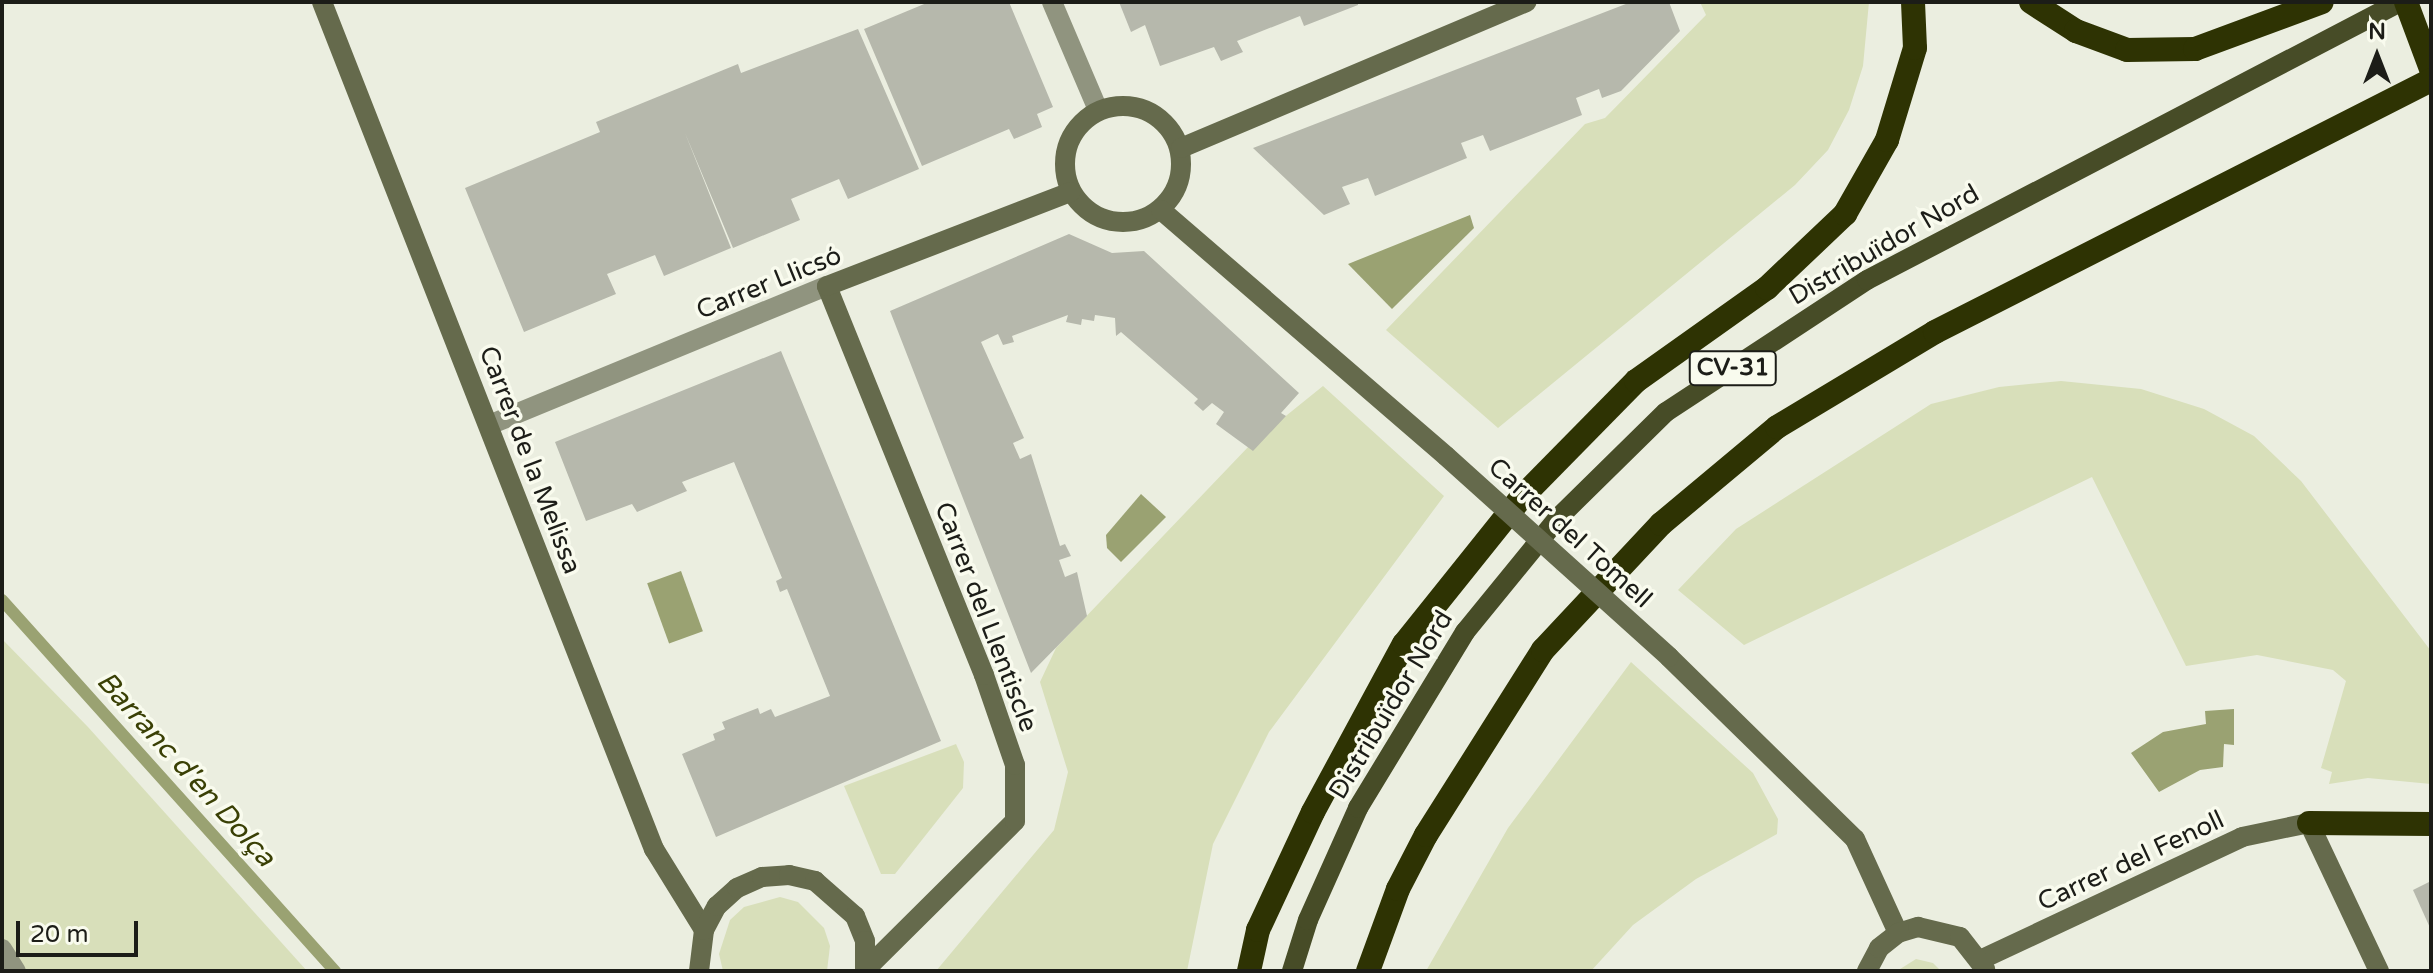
<!DOCTYPE html>
<html>
<head>
<meta charset="utf-8">
<style>
	body { margin:0 }
	#map { position:relative; width:2433px; height:973px; overflow:hidden; background:#ebeee0; font-family:"Varela Round",sans-serif }
	div>[style] { position:absolute }
	[style*='--x'] { left:calc(var(--x)*1px); top:calc(var(--y)*1px); width:calc(var(--w)*1px); rotate:calc(var(--a)*1deg) }
	.green>* { inset:0; background:#d8dfba }
	.water>* { inset:0; background:#9aa272; transform-origin:0 0 }
	.stream>* { height:12px; margin:-6px; padding:0 6px; transform-origin:6px; border-radius:6px; background:#9aa272 }
	.building>* { inset:0; background:#b6b8ac }
	.street>* { height:20px; margin:-10px; padding:0 10px; transform-origin:10px; border-radius:10px; background:#90947f }
	.secondary>* { height:20px; margin:-10px; padding:0 10px; transform-origin:10px; border-radius:10px; background:#656a4c }
	.secondary>.ring { margin:-10px; padding:0; box-sizing:content-box; background:none; border:20px solid #656a4c; border-radius:50% }
	.primary>* { height:20px; margin:-10px; padding:0 10px; transform-origin:10px; border-radius:10px; background:#474c27 }
	.highway>* { height:24px; margin:-12px; padding:0 12px; transform-origin:12px; border-radius:12px; background:#2e3303 }
	.secondary-bridge>* { height:20px; margin:-10px; padding:0 10px; transform-origin:10px; border-radius:10px; background:#656a4c }
	span { translate:-50% -50%; white-space:nowrap; text-align:center; line-height:1.15; -webkit-text-stroke:7px #f9fbee; paint-order:stroke }
	.shield-label span { padding:2px 6px; background:#f9fbee; border:2px solid; border-radius:6px; -webkit-text-stroke-width:0 }
	.shield-label { font-size:24px; color:#1c1d18; font-weight:700 }
	.street-label { font-size:26px; color:#1c1d18 }
	.water-label { font-size:28px; color:#3a4005; font-style:italic }
	.frame { position:absolute; inset:0; border:4px solid #1c1d18; pointer-events:none }
	.north { position:absolute; left:2337px; top:16px; width:80px; height:80px; -webkit-text-stroke:6px #f9fbee; paint-order:stroke; rotate:0deg; font-size:22px; font-weight:700; line-height:32px; text-align:center; color:#1c1d18 }
	.north::after { content:''; display:block; margin:auto; width:28px; height:36px; background:#1c1d18; clip-path:polygon(50% 0,100% 100%,50% 72%,0 100%) }
	.scale { position:absolute; left:16px; top:921px; width:122px; height:36px; box-sizing:border-box; border:4px solid #1c1d18; border-top:0; padding-left:10px; font-size:24px; line-height:28px; white-space:nowrap; color:#1c1d18; -webkit-text-stroke:6px #f9fbee; paint-order:stroke }
</style>
</head>
<body>
<div id="map">
	<div class="green">
		<i style="clip-path:polygon(1700px 2px,1869px 2px,1863px 66px,1849px 110px,1828px 150px,1795px 185px,1498px 428px,1386px 330px,1585px 124px,1605px 118px,1706px 15px)"></i>
		<i style="clip-path:polygon(2061px 381px,2141px 389px,2204px 409px,2254px 436px,2301px 481px,2431px 651px,2431px 784px,2368px 778px,2329px 784px,2332px 772px,2321px 768px,2346px 681px,2333px 670px,2257px 655px,2186px 666px,2092px 477px,1744px 645px,1678px 590px,1736px 529px,1931px 404px,1999px 387px)"></i>
		<i style="clip-path:polygon(1323px 386px,1444px 496px,1269px 732px,1213px 844px,1187px 971px,936px 971px,1054px 830px,1068px 772px,1040px 682px,1056px 648px,1250px 445px)"></i>
		<i style="clip-path:polygon(2px 639px,88px 727px,307px 971px,2px 971px)"></i>
		<i style="clip-path:polygon(1631px 662px,1753px 773px,1778px 819px,1777px 834px,1696px 879px,1633px 925px,1591px 971px,1426px 971px,1508px 828px)"></i>
		<i style="clip-path:polygon(956px 744px,964px 762px,963px 788px,895px 874px,881px 874px,844px 786px)"></i>
		<i style="clip-path:polygon(780px 897px,798px 902px,824px 928px,830px 946px,827px 971px,723px 971px,719px 954px,730px 920px,744px 907px)"></i>
		<i style="clip-path:polygon(1916px 959px,1933px 963px,1941px 971px,1897px 971px)"></i>
	</div>
	<div class="water">
		<i style="clip-path:polygon(1470px 215px,1474px 228px,1392px 309px,1348px 264px)"></i>
		<i style="clip-path:polygon(1141px 494px,1166px 517px,1121px 562px,1107px 548px,1106px 535px)"></i>
		<i style="left:681px;top:571px;width:64px;height:36px;rotate:70deg"></i>
		<i style="clip-path:polygon(2234px 709px,2234px 745px,2224px 744px,2223px 767px,2200px 770px,2159px 792px,2131px 753px,2163px 732px,2206px 724px,2205px 711px)"></i>
	</div>
	<div class="stream">
		<i style="--x:2;--y:600;--w:499;--a:48.1"></i>
	</div>
	<div class="building">
		<i style="clip-path:polygon(929px 2px,1009px 2px,1053px 107px,1037px 114px,1042px 127px,1014px 139px,1009px 129px,922px 166px,864px 29px)"></i>
		<i style="clip-path:polygon(1119px 2px,1358px 2px,1358px 5px,1304px 26px,1300px 16px,1237px 41px,1243px 52px,1221px 61px,1214px 47px,1160px 66px,1145px 25px,1131px 32px)"></i>
		<i style="clip-path:polygon(1631px 2px,1669px 2px,1680px 31px,1621px 91px,1602px 98px,1599px 89px,1576px 98px,1582px 115px,1490px 151px,1483px 135px,1461px 143px,1467px 158px,1375px 196px,1368px 178px,1342px 187px,1350px 204px,1324px 215px,1253px 148px)"></i>
		<i style="clip-path:polygon(858px 29px,919px 169px,848px 199px,839px 179px,791px 199px,800px 220px,733px 248px,685px 133px,731px 248px,664px 276px,655px 255px,607px 274px,616px 294px,524px 332px,465px 188px,600px 132px,596px 122px,738px 64px,741px 73px)"></i>
		<i style="clip-path:polygon(1069px 234px,1112px 253px,1144px 251px,1299px 393px,1281px 413px,1286px 416px,1253px 451px,1216px 424px,1224px 412px,1212px 403px,1203px 411px,1194px 403px,1198px 399px,1121px 332px,1116px 336px,1115px 318px,1095px 315px,1094px 321px,1082px 319px,1081px 325px,1066px 322px,1068px 315px,1012px 336px,1014px 342px,1003px 345px,998px 334px,981px 342px,1024px 438px,1013px 443px,1020px 459px,1031px 454px,1060px 546px,1065px 544px,1071px 556px,1059px 560px,1065px 577px,1077px 572px,1087px 616px,1031px 673px,890px 311px)"></i>
		<i style="clip-path:polygon(781px 351px,941px 741px,716px 837px,682px 754px,715px 740px,713px 734px,725px 729px,722px 722px,758px 708px,760px 714px,771px 709px,775px 717px,830px 696px,787px 589px,780px 592px,776px 581px,782px 578px,734px 462px,682px 482px,687px 491px,637px 512px,632px 504px,586px 521px,555px 442px)"></i>
		<i style="clip-path:polygon(2431px 881px,2431px 930px,2413px 890px)"></i>
	</div>
	<div class="street">
		<i style="--x:1052;--y:2;--w:117;--a:66.9"></i>
		<i style="--x:489;--y:425;--w:365;--a:-22.4"></i>
		<i style="--x:2;--y:949;--w:26;--a:58"></i>
	</div>
	<div class="secondary">
		<i style="--x:322;--y:2;--w:910;--a:68.6"></i>
		<i style="--x:654;--y:849;--w:95;--a:58.3"></i>
		<i class="ring" style="left:1065px;top:106px;width:96px;height:96px"></i>
		<i style="--x:1181;--y:148;--w:375;--a:-22.9"></i>
		<i style="--x:1161;--y:210;--w:376;--a:40.8"></i>
		<i style="--x:1669;--y:657;--w:260;--a:44.4"></i>
		<i style="--x:1855;--y:839;--w:103;--a:65.4"></i>
		<i style="--x:1980;--y:960;--w:289;--a:-25.1"></i>
		<i style="--x:2242;--y:837;--w:68;--a:-11.8"></i>
		<i style="--x:2309;--y:823;--w:164;--a:64.7"></i>
		<i style="--x:866;--y:969;--w:210;--a:-44.8"></i>
		<i style="--x:1015;--y:821;--w:56;--a:-90"></i>
		<i style="--x:1015;--y:765;--w:95;--a:-109"></i>
		<i style="--x:984;--y:675;--w:419;--a:-112"></i>
		<i style="--x:827;--y:286;--w:261;--a:-21.1"></i>
		<i style="--x:699;--y:971;--w:41;--a:-83"></i>
		<i style="--x:704;--y:930;--w:27;--a:-62"></i>
		<i style="--x:717;--y:906;--w:27;--a:-42"></i>
		<i style="--x:737;--y:888;--w:27;--a:-24"></i>
		<i style="--x:762;--y:877;--w:27;--a:-4"></i>
		<i style="--x:789;--y:875;--w:27;--a:13"></i>
		<i style="--x:815;--y:881;--w:53;--a:41.2"></i>
		<i style="--x:855;--y:916;--w:27;--a:68"></i>
		<i style="--x:865;--y:941;--w:30;--a:90"></i>
		<i style="--x:1867;--y:971;--w:26;--a:-62"></i>
		<i style="--x:1879;--y:948;--w:24;--a:-38"></i>
		<i style="--x:1898;--y:933;--w:21;--a:-17"></i>
		<i style="--x:1918;--y:927;--w:43;--a:13.4"></i>
		<i style="--x:1960;--y:937;--w:41;--a:52"></i>
	</div>
	<div class="primary">
		<i style="--x:1292;--y:971;--w:53;--a:-72.6"></i>
		<i style="--x:1308;--y:920;--w:123;--a:-65.9"></i>
		<i style="--x:1358;--y:808;--w:206;--a:-58.7"></i>
		<i style="--x:1465;--y:632;--w:147;--a:-50.8"></i>
		<i style="--x:1558;--y:518;--w:151;--a:-44.5"></i>
		<i style="--x:1666;--y:412;--w:240;--a:-33.3"></i>
		<i style="--x:1867;--y:280;--w:601;--a:-27.55"></i>
	</div>
	<div class="highway">
		<i style="--x:2031;--y:2;--w:54;--a:32.8"></i>
		<i style="--x:2076;--y:31;--w:54;--a:20.4"></i>
		<i style="--x:2127;--y:50;--w:68;--a:-0.8"></i>
		<i style="--x:2195;--y:49;--w:135;--a:-20.3"></i>
		<i style="--x:2406;--y:2;--w:72;--a:69.5"></i>
		<i style="--x:2309;--y:823;--w:122;--a:0.5"></i>
		<i style="--x:1249;--y:971;--w:42;--a:-77.6"></i>
		<i style="--x:1258;--y:930;--w:130;--a:-65"></i>
		<i style="--x:1313;--y:812;--w:191;--a:-61.6"></i>
		<i style="--x:1404;--y:644;--w:186;--a:-51.3"></i>
		<i style="--x:1520;--y:499;--w:165;--a:-45.5"></i>
		<i style="--x:1636;--y:381;--w:161;--a:-35.4"></i>
		<i style="--x:1767;--y:288;--w:108;--a:-43.5"></i>
		<i style="--x:1845;--y:214;--w:85;--a:-60.4"></i>
		<i style="--x:1887;--y:140;--w:96;--a:-73.1"></i>
		<i style="--x:1915;--y:48;--w:46;--a:-92.5"></i>
		<i style="--x:1368;--y:971;--w:87;--a:-69.9"></i>
		<i style="--x:1398;--y:889;--w:61;--a:-62.6"></i>
		<i style="--x:1426;--y:835;--w:219;--a:-57.7"></i>
		<i style="--x:1543;--y:650;--w:173;--a:-46.9"></i>
		<i style="--x:1661;--y:524;--w:151;--a:-39.9"></i>
		<i style="--x:1777;--y:427;--w:184;--a:-31"></i>
		<i style="--x:1935;--y:332;--w:556;--a:-26.93"></i>
	</div>
	<div class="secondary-bridge">
		<i style="--x:1446;--y:456;--w:300;--a:42"></i>
	</div>
	<div class="shield-label">
		<span style="left:1733px;top:368px">CV-31</span>
	</div>
	<div class="street-label">
		<span style="left:1884px;top:245px;rotate:-30deg">Distribuïdor Nord</span>
		<span style="left:769px;top:283px;rotate:-22deg">Carrer Llicsó</span>
		<span style="left:530px;top:460px;rotate:69deg">Carrer de la Melissa</span>
		<span style="left:1570px;top:533px;rotate:42deg">Carrer del Tomell</span>
		<span style="left:986px;top:617px;rotate:69deg">Carrer del Llentiscle</span>
		<span style="left:1391px;top:705px;rotate:-59deg">Distribuïdor Nord</span>
		<span style="left:2131px;top:861px;rotate:-25deg">Carrer del Fenoll</span>
	</div>
	<div class="water-label">
		<span style="left:186px;top:769px;rotate:48deg">Barranc d'en Dolça</span>
	</div>
	<div class="frame"></div>
	<div class="north">N</div>
	<div class="scale">20 m</div>
</div>
</body>
</html>
